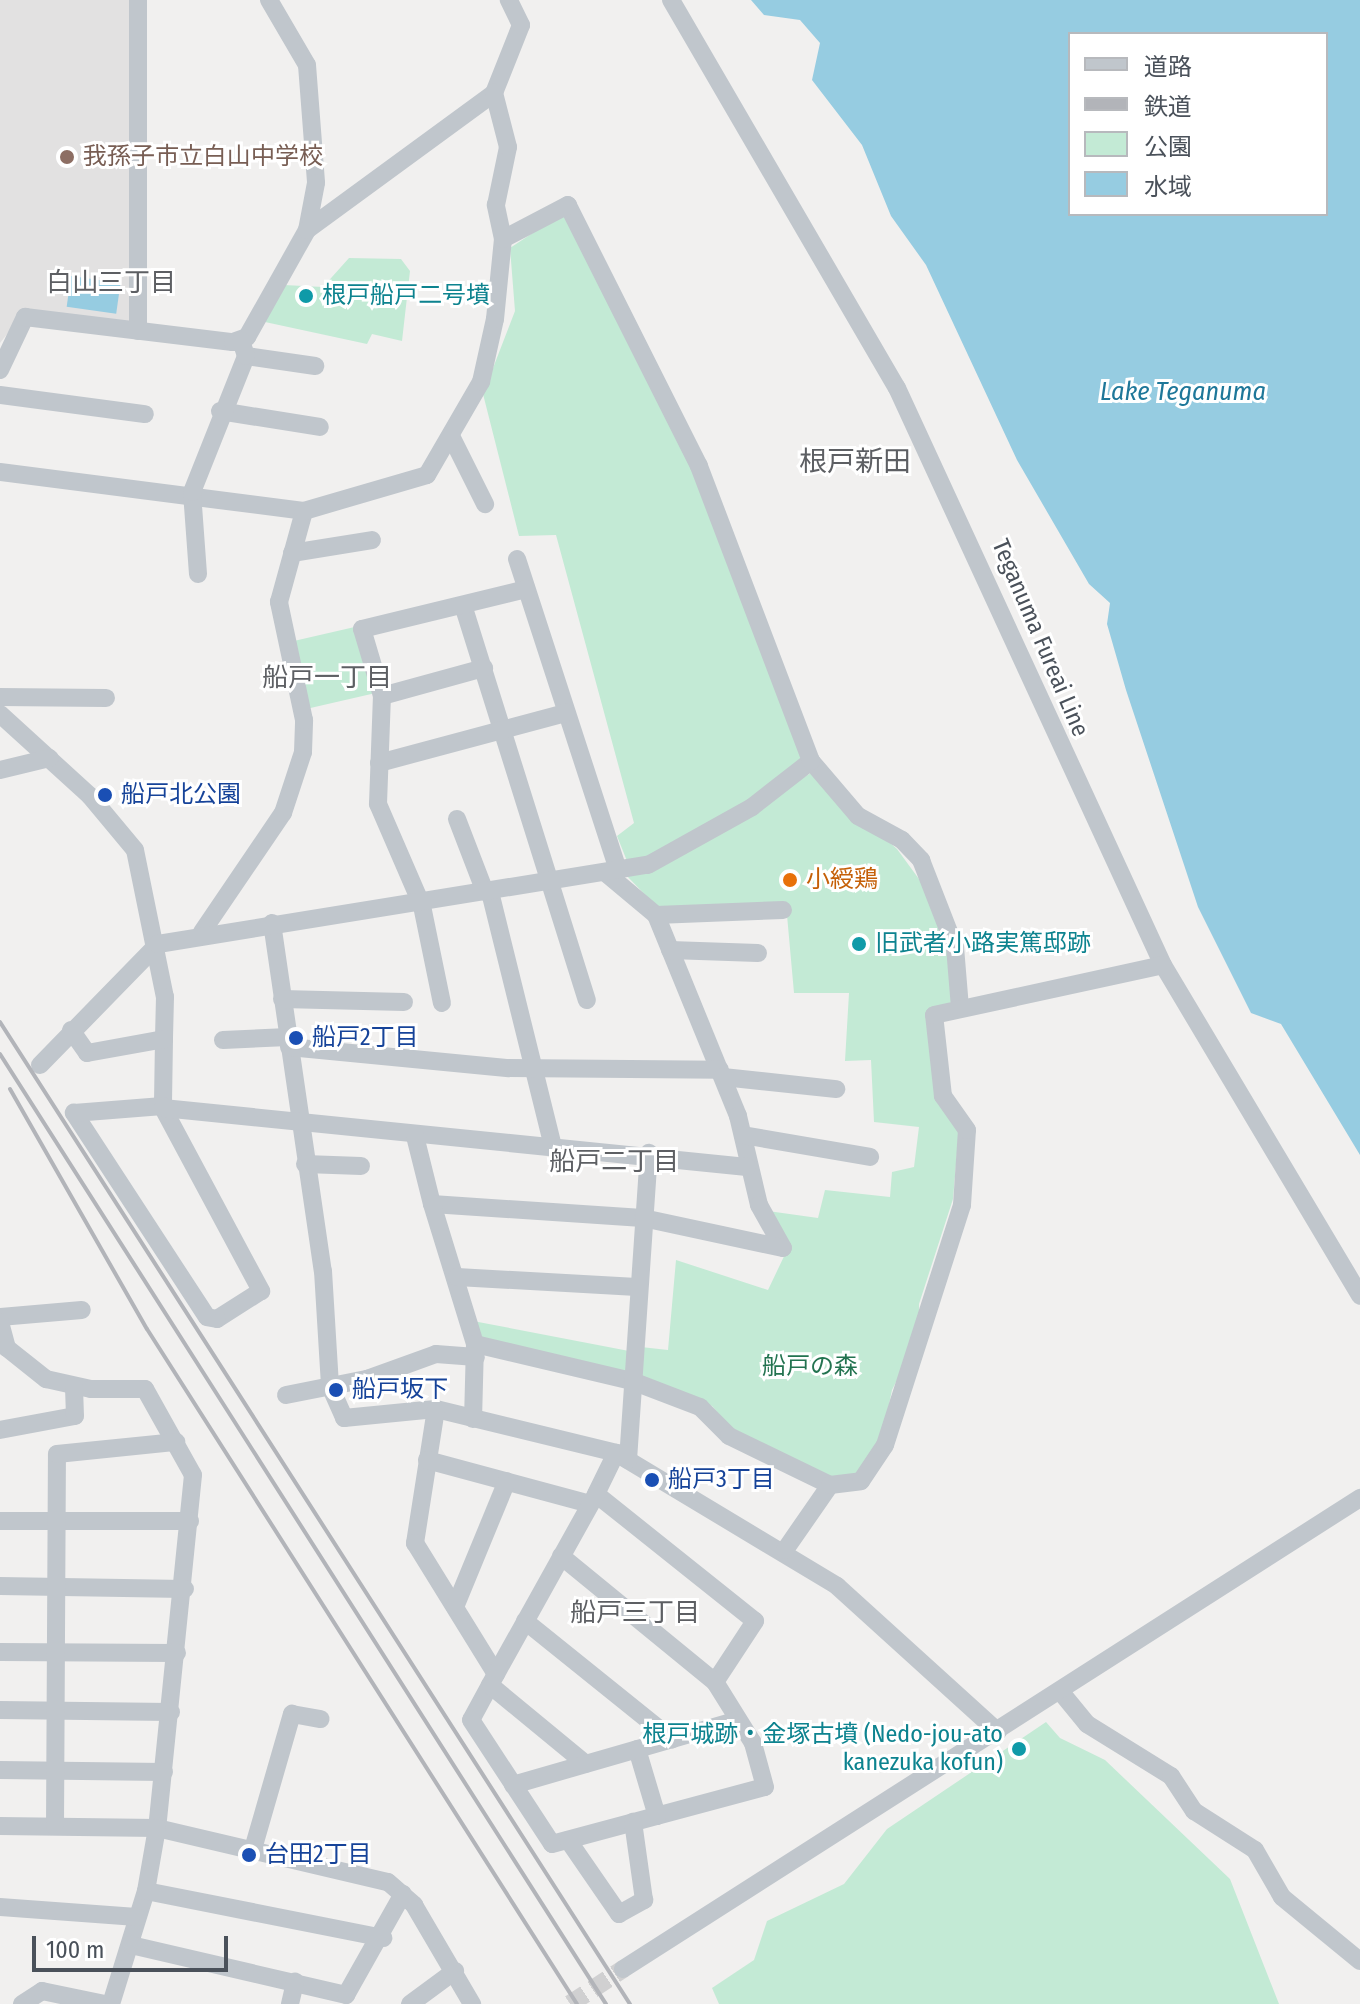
<!DOCTYPE html>
<html>
<head>
<meta charset="utf-8">
<style>
	body { margin:0 }
	#map { position:relative; width:1360px; height:2004px; overflow:hidden; background:#f1f0ef; font-family:"Fira Sans Condensed","Noto Sans JP",sans-serif }
	div>[style] { position:absolute }
	[style*='--x'] { left:calc(var(--x)*1px); top:calc(var(--y)*1px); width:calc(var(--w)*1px); rotate:calc(var(--a)*1deg) }
	.education>* { inset:0; background:#e2e1e1 }
	.green>* { inset:0; background:#c3ead5; transform-origin:0 0 }
	.water>* { inset:0; background:#96cce1; transform-origin:0 0 }
	.minor-tunnel>* { height:18px; margin-top:-9px; transform-origin:0; background:repeating-linear-gradient(90deg,#d0d0d1 0 18px,transparent 0 27px) }
	.minor>* { height:18px; margin:-9px; padding:0 9px; transform-origin:9px; border-radius:9px; background:#c0c6cc }
	.rail>* { height:4px; margin:-2px; padding:0 2px; transform-origin:2px; border-radius:2px; background:#b2b4b9 }
	.dots>* { width:22px; height:22px; translate:-50% -50%; box-sizing:border-box; border:4px solid #fff; border-radius:50% }
	span { translate:-50% -50%; white-space:nowrap; text-align:center; line-height:1.15; -webkit-text-stroke:6px #fff; paint-order:stroke }
	.education-label { font-size:24px; color:#785e54 }
	.left { translate:0 -50%; text-align:left }
	.culture-label { font-size:24px; color:#0d838f }
	.right { translate:-100% -50%; text-align:right }
	.street-label { font-size:24px; color:#4a515a }
	.transit-label { font-size:24px; color:#164399 }
	.food-label { font-size:24px; color:#c56008 }
	.park-label { font-size:24px; color:#237350 }
	.neighbourhood-label { font-size:26px; color:#5d5f63 }
	.water-label { font-size:26px; color:#1e7799; font-style:italic }
	.quarter-label { font-size:28px; color:#5d5f63 }
	.legend { position:absolute; left:1068px; top:32px; width:260px; height:184px; box-sizing:border-box; background:#fff; border:2px solid #b7b9bd; margin:0; padding:10px 14px; list-style:none; font-size:24px; color:#4a515a }
	.legend li { display:flex; align-items:center; gap:16px; height:40px }
	.legend b { width:40px; border:2px solid #b7b9bd }
	.scale { position:absolute; left:32px; top:1936px; width:196px; height:36px; box-sizing:border-box; border:4px solid #4a515a; border-top:0; padding-left:10px; font-size:24px; line-height:28px; white-space:nowrap; color:#4a515a; -webkit-text-stroke:6px #fff; paint-order:stroke }
</style>
</head>
<body>
<div id="map">
	<div class="education">
		<i style="clip-path:polygon(0 0,132px 0,135px 327px,23px 314px,0 343px)"></i>
	</div>
	<div class="green">
		<i style="clip-path:polygon(563px 213px,690px 460px,804px 759px,749px 804px,646px 859px,627px 861px,617px 836px,634px 823px,556px 535px,519px 536px,483px 394px,515px 311px,510px 248px)"></i>
		<i style="clip-path:polygon(349px 258px,401px 259px,410px 271px,402px 341px,372px 334px,367px 344px,265px 322px,284px 285px,323px 287px)"></i>
		<i style="left:359px;top:626px;width:69px;height:68px;rotate:77deg"></i>
		<i style="clip-path:polygon(811px 773px,897px 849px,927px 890px,947px 945px,953px 1001px,927px 1015px,959px 1130px,953px 1199px,919px 1304px,919px 1336px,892px 1390px,881px 1443px,862px 1474px,829px 1481px,738px 1436px,712px 1406px,641px 1378px,641px 1347px,668px 1350px,676px 1260px,768px 1290px,788px 1248px,768px 1211px,818px 1218px,825px 1190px,890px 1197px,892px 1172px,914px 1167px,919px 1127px,874px 1122px,871px 1060px,845px 1061px,849px 993px,794px 993px,786px 904px,658px 908px,625px 874px,650px 870px)"></i>
		<i style="clip-path:polygon(473px 1321px,629px 1351px,629px 1377px,477px 1341px)"></i>
		<i style="clip-path:polygon(1046px 1722px,1060px 1738px,1105px 1760px,1230px 1879px,1279px 2004px,719px 2004px,712px 1988px,754px 1960px,767px 1921px,844px 1884px,887px 1829px)"></i>
	</div>
	<div class="water">
		<i style="clip-path:polygon(evenodd,751px 0,1360px 0,1360px 1155px,1281px 1024px,1251px 1013px,1198px 907px,1126px 690px,1107px 624px,1110px 603px,1089px 584px,1017px 460px,926px 265px,891px 216px,862px 145px,812px 80px,820px 43px,800px 20px,764px 15px,751px 0,1070px 34px,1326px 34px,1326px 214px,1070px 214px,1070px 34px)"></i>
		<i style="left:71px;top:276px;width:50px;height:31px;rotate:8deg"></i>
	</div>
	<div class="minor-tunnel">
		<i style="--x:570;--y:2004;--w:64;--a:-33.4"></i>
	</div>
	<div class="minor">
		<i style="--x:138;--y:0;--w:331;--a:90"></i>
		<i style="--x:269;--y:0;--w:75;--a:59.7"></i>
		<i style="--x:307;--y:65;--w:118;--a:85.6"></i>
		<i style="--x:316;--y:183;--w:48;--a:100.8"></i>
		<i style="--x:671;--y:0;--w:449;--a:59.8"></i>
		<i style="--x:897;--y:388;--w:635;--a:65.25"></i>
		<i style="--x:1163;--y:965;--w:385;--a:59.2"></i>
		<i style="--x:246;--y:356;--w:70;--a:8.2"></i>
		<i style="--x:0;--y:370;--w:59;--a:-64.7"></i>
		<i style="--x:25;--y:317;--w:209;--a:6.9"></i>
		<i style="--x:233;--y:342;--w:15;--a:-20"></i>
		<i style="--x:247;--y:337;--w:123;--a:-60.7"></i>
		<i style="--x:307;--y:230;--w:232;--a:-36.2"></i>
		<i style="--x:494;--y:93;--w:73;--a:-68.3"></i>
		<i style="--x:521;--y:25;--w:28;--a:-116"></i>
		<i style="--x:0;--y:395;--w:146;--a:7.5"></i>
		<i style="--x:220;--y:411;--w:101;--a:9.1"></i>
		<i style="--x:452;--y:438;--w:74;--a:63.4"></i>
		<i style="--x:0;--y:472;--w:306;--a:7.3"></i>
		<i style="--x:292;--y:553;--w:81;--a:-9.2"></i>
		<i style="--x:517;--y:559;--w:327;--a:72"></i>
		<i style="--x:198;--y:574;--w:82;--a:-94.2"></i>
		<i style="--x:192;--y:492;--w:146;--a:-68.3"></i>
		<i style="--x:246;--y:356;--w:16;--a:-108"></i>
		<i style="--x:463;--y:605;--w:414;--a:72.6"></i>
		<i style="--x:382;--y:696;--w:106;--a:-15.4"></i>
		<i style="--x:0;--y:697;--w:106;--a:0.5"></i>
		<i style="--x:0;--y:714;--w:122;--a:42.3"></i>
		<i style="--x:90;--y:796;--w:70;--a:50.2"></i>
		<i style="--x:135;--y:850;--w:150;--a:78.5"></i>
		<i style="--x:165;--y:997;--w:42;--a:91.4"></i>
		<i style="--x:164;--y:1039;--w:67;--a:90.9"></i>
		<i style="--x:163;--y:1106;--w:2;--a:90"></i>
		<i style="--x:163;--y:1108;--w:208;--a:61.8"></i>
		<i style="--x:261;--y:1291;--w:52;--a:147.5"></i>
		<i style="--x:217;--y:1319;--w:10;--a:-169"></i>
		<i style="--x:207;--y:1317;--w:244;--a:-123.1"></i>
		<i style="--x:74;--y:1113;--w:89;--a:-4.5"></i>
		<i style="--x:811;--y:761;--w:72;--a:49.5"></i>
		<i style="--x:858;--y:816;--w:50;--a:28.6"></i>
		<i style="--x:902;--y:840;--w:28;--a:46"></i>
		<i style="--x:921;--y:860;--w:93;--a:68.7"></i>
		<i style="--x:955;--y:947;--w:61;--a:85.3"></i>
		<i style="--x:379;--y:763;--w:194;--a:-15"></i>
		<i style="--x:0;--y:770;--w:51;--a:-13.5"></i>
		<i style="--x:457;--y:819;--w:78;--a:69"></i>
		<i style="--x:607;--y:874;--w:64;--a:39.9"></i>
		<i style="--x:490;--y:892;--w:262;--a:76.1"></i>
		<i style="--x:420;--y:901;--w:106;--a:-113.4"></i>
		<i style="--x:378;--y:804;--w:108;--a:-87.9"></i>
		<i style="--x:382;--y:696;--w:70;--a:-106.6"></i>
		<i style="--x:362;--y:629;--w:169;--a:-13.7"></i>
		<i style="--x:421;--y:901;--w:104;--a:78.4"></i>
		<i style="--x:783;--y:910;--w:127;--a:177.7"></i>
		<i style="--x:656;--y:915;--w:217;--a:67.8"></i>
		<i style="--x:738;--y:1116;--w:91;--a:76.7"></i>
		<i style="--x:759;--y:1205;--w:49;--a:60.8"></i>
		<i style="--x:272;--y:923;--w:352;--a:81.7"></i>
		<i style="--x:323;--y:1271;--w:115;--a:86.5"></i>
		<i style="--x:330;--y:1386;--w:35;--a:66"></i>
		<i style="--x:344;--y:1418;--w:92;--a:-5.6"></i>
		<i style="--x:436;--y:1409;--w:185;--a:13.7"></i>
		<i style="--x:616;--y:1453;--w:258;--a:31"></i>
		<i style="--x:837;--y:1586;--w:217;--a:42.2"></i>
		<i style="--x:202;--y:932;--w:144;--a:-55.8"></i>
		<i style="--x:283;--y:813;--w:64;--a:-71.8"></i>
		<i style="--x:303;--y:752;--w:32;--a:-88"></i>
		<i style="--x:304;--y:720;--w:121;--a:-102"></i>
		<i style="--x:279;--y:602;--w:94;--a:-74.6"></i>
		<i style="--x:304;--y:511;--w:128;--a:-16.3"></i>
		<i style="--x:427;--y:475;--w:108;--a:-59.9"></i>
		<i style="--x:481;--y:382;--w:65;--a:-77.5"></i>
		<i style="--x:495;--y:319;--w:80;--a:-84.3"></i>
		<i style="--x:503;--y:239;--w:35;--a:-102"></i>
		<i style="--x:496;--y:205;--w:59;--a:-78.3"></i>
		<i style="--x:508;--y:147;--w:56;--a:-104.5"></i>
		<i style="--x:670;--y:950;--w:88;--a:2"></i>
		<i style="--x:282;--y:999;--w:122;--a:1.4"></i>
		<i style="--x:71;--y:1030;--w:28;--a:55"></i>
		<i style="--x:87;--y:1053;--w:78;--a:-10.3"></i>
		<i style="--x:223;--y:1040;--w:65;--a:-2.6"></i>
		<i style="--x:289;--y:1047;--w:221;--a:5.5"></i>
		<i style="--x:509;--y:1068;--w:211;--a:0.5"></i>
		<i style="--x:40;--y:1065;--w:169;--a:-45.7"></i>
		<i style="--x:158;--y:944;--w:496;--a:-9.2"></i>
		<i style="--x:648;--y:865;--w:119;--a:-29.1"></i>
		<i style="--x:752;--y:807;--w:75;--a:-37.9"></i>
		<i style="--x:811;--y:761;--w:316;--a:-110.8"></i>
		<i style="--x:699;--y:466;--w:292;--a:-116.7"></i>
		<i style="--x:568;--y:205;--w:73;--a:152.4"></i>
		<i style="--x:723;--y:1077;--w:114;--a:6.1"></i>
		<i style="--x:163;--y:1108;--w:587;--a:5.77"></i>
		<i style="--x:743;--y:1135;--w:129;--a:9.8"></i>
		<i style="--x:415;--y:1136;--w:70;--a:76"></i>
		<i style="--x:432;--y:1204;--w:211;--a:3.8"></i>
		<i style="--x:643;--y:1218;--w:143;--a:12.1"></i>
		<i style="--x:305;--y:1164;--w:56;--a:2"></i>
		<i style="--x:432;--y:1204;--w:146;--a:72.9"></i>
		<i style="--x:475;--y:1344;--w:75;--a:91.5"></i>
		<i style="--x:457;--y:1277;--w:180;--a:3.2"></i>
		<i style="--x:0;--y:1317;--w:82;--a:-4.9"></i>
		<i style="--x:0;--y:1322;--w:27;--a:75"></i>
		<i style="--x:7;--y:1348;--w:50;--a:38.5"></i>
		<i style="--x:46;--y:1379;--w:46;--a:12.5"></i>
		<i style="--x:91;--y:1389;--w:54;--a:0"></i>
		<i style="--x:145;--y:1389;--w:98;--a:60.8"></i>
		<i style="--x:193;--y:1475;--w:355;--a:95.8"></i>
		<i style="--x:157;--y:1828;--w:237;--a:13.2"></i>
		<i style="--x:388;--y:1882;--w:35;--a:41"></i>
		<i style="--x:414;--y:1905;--w:115;--a:59.6"></i>
		<i style="--x:475;--y:1344;--w:161;--a:13.3"></i>
		<i style="--x:632;--y:1381;--w:73;--a:20.9"></i>
		<i style="--x:700;--y:1407;--w:41;--a:45"></i>
		<i style="--x:729;--y:1436;--w:112;--a:25.9"></i>
		<i style="--x:286;--y:1395;--w:83;--a:-11.2"></i>
		<i style="--x:367;--y:1379;--w:73;--a:-19.9"></i>
		<i style="--x:436;--y:1354;--w:40;--a:4.3"></i>
		<i style="--x:436;--y:1409;--w:136;--a:98.9"></i>
		<i style="--x:415;--y:1543;--w:154;--a:58.3"></i>
		<i style="--x:496;--y:1674;--w:52;--a:118.5"></i>
		<i style="--x:471;--y:1720;--w:148;--a:56.8"></i>
		<i style="--x:552;--y:1844;--w:220;--a:-15"></i>
		<i style="--x:765;--y:1787;--w:46;--a:-105.3"></i>
		<i style="--x:753;--y:1743;--w:72;--a:-121.9"></i>
		<i style="--x:715;--y:1682;--w:73;--a:-56.7"></i>
		<i style="--x:755;--y:1621;--w:203;--a:-141.4"></i>
		<i style="--x:596;--y:1494;--w:46;--a:-64"></i>
		<i style="--x:0;--y:1430;--w:76;--a:-10.6"></i>
		<i style="--x:75;--y:1416;--w:29;--a:-92"></i>
		<i style="--x:427;--y:1460;--w:169;--a:15.1"></i>
		<i style="--x:628;--y:1460;--w:308;--a:-86.1"></i>
		<i style="--x:0;--y:1521;--w:190;--a:0"></i>
		<i style="--x:785;--y:1550;--w:79;--a:-55.3"></i>
		<i style="--x:830;--y:1485;--w:31;--a:-7"></i>
		<i style="--x:861;--y:1481;--w:43;--a:-56.3"></i>
		<i style="--x:885;--y:1445;--w:252;--a:-72.2"></i>
		<i style="--x:962;--y:1205;--w:75;--a:-86.2"></i>
		<i style="--x:967;--y:1130;--w:42;--a:-125.2"></i>
		<i style="--x:943;--y:1096;--w:81;--a:-96.3"></i>
		<i style="--x:934;--y:1015;--w:234;--a:-12.3"></i>
		<i style="--x:561;--y:1556;--w:199;--a:39.3"></i>
		<i style="--x:0;--y:1586;--w:185;--a:0.9"></i>
		<i style="--x:455;--y:1607;--w:136;--a:-67.6"></i>
		<i style="--x:525;--y:1621;--w:189;--a:38.8"></i>
		<i style="--x:0;--y:1652;--w:177;--a:0.3"></i>
		<i style="--x:496;--y:1674;--w:206;--a:-60.9"></i>
		<i style="--x:490;--y:1685;--w:124;--a:39.5"></i>
		<i style="--x:1060;--y:1691;--w:43;--a:50.7"></i>
		<i style="--x:1087;--y:1724;--w:99;--a:31.8"></i>
		<i style="--x:1171;--y:1776;--w:42;--a:56.7"></i>
		<i style="--x:1194;--y:1811;--w:72;--a:32.6"></i>
		<i style="--x:1255;--y:1850;--w:54;--a:60.1"></i>
		<i style="--x:1282;--y:1897;--w:101;--a:39.4"></i>
		<i style="--x:0;--y:1710;--w:171;--a:0.7"></i>
		<i style="--x:637;--y:1749;--w:70;--a:73.4"></i>
		<i style="--x:0;--y:1770;--w:164;--a:0.7"></i>
		<i style="--x:513;--y:1785;--w:234;--a:-16.1"></i>
		<i style="--x:0;--y:1826;--w:157;--a:0.7"></i>
		<i style="--x:157;--y:1828;--w:64;--a:99.9"></i>
		<i style="--x:146;--y:1891;--w:118;--a:107.2"></i>
		<i style="--x:55;--y:1826;--w:372;--a:-89.7"></i>
		<i style="--x:57;--y:1454;--w:120;--a:-5.8"></i>
		<i style="--x:568;--y:1840;--w:90;--a:55.4"></i>
		<i style="--x:619;--y:1914;--w:29;--a:-29"></i>
		<i style="--x:644;--y:1900;--w:79;--a:-98"></i>
		<i style="--x:253;--y:1849;--w:141;--a:-73.9"></i>
		<i style="--x:292;--y:1714;--w:29;--a:10"></i>
		<i style="--x:146;--y:1891;--w:242;--a:11.2"></i>
		<i style="--x:0;--y:1907;--w:137;--a:4.2"></i>
		<i style="--x:131;--y:1945;--w:221;--a:13.1"></i>
		<i style="--x:346;--y:1995;--w:116;--a:-60.6"></i>
		<i style="--x:623;--y:1969;--w:875;--a:-32.58"></i>
		<i style="--x:22;--y:2004;--w:24;--a:-33"></i>
		<i style="--x:42;--y:1991;--w:63;--a:11.8"></i>
		<i style="--x:290;--y:2004;--w:23;--a:-77"></i>
		<i style="--x:410;--y:2004;--w:56;--a:-36.3"></i>
	</div>
	<div class="rail">
		<i style="--x:0;--y:1022;--w:1167;--a:57.32"></i>
		<i style="--x:0;--y:1054;--w:1127;--a:57.47"></i>
		<i style="--x:10;--y:1089;--w:276;--a:60.3"></i>
		<i style="--x:147;--y:1329;--w:800;--a:57.5"></i>
	</div>
	<div class="dots">
		<i style="left:67px;top:157px;background:#8d6e63"></i>
		<i style="left:306px;top:296px;background:#0f9aa8"></i>
		<i style="left:105px;top:795px;background:#1a4fb4"></i>
		<i style="left:790px;top:880px;background:#e8710a"></i>
		<i style="left:859px;top:944px;background:#0f9aa8"></i>
		<i style="left:296px;top:1038px;background:#1a4fb4"></i>
		<i style="left:336px;top:1390px;background:#1a4fb4"></i>
		<i style="left:652px;top:1480px;background:#1a4fb4"></i>
		<i style="left:1019px;top:1749px;background:#0f9aa8"></i>
		<i style="left:249px;top:1855px;background:#1a4fb4"></i>
	</div>
	<div class="education-label">
		<span class="left" style="left:83px;top:157px">我孫子市立白山中学校</span>
	</div>
	<div class="culture-label">
		<span class="left" style="left:322px;top:296px">根戸船戸二号墳</span>
		<span class="left" style="left:875px;top:944px">旧武者小路実篤邸跡</span>
		<span class="right" style="left:1003px;top:1749px">根戸城跡・金塚古墳 (Nedo-jou-ato<br>kanezuka kofun)</span>
	</div>
	<div class="street-label">
		<span style="left:1040px;top:638px;rotate:67deg">Teganuma Fureai Line</span>
	</div>
	<div class="transit-label">
		<span class="left" style="left:121px;top:795px">船戸北公園</span>
		<span class="left" style="left:312px;top:1038px">船戸2丁目</span>
		<span class="left" style="left:352px;top:1390px">船戸坂下</span>
		<span class="left" style="left:668px;top:1480px">船戸3丁目</span>
		<span class="left" style="left:265px;top:1855px">台田2丁目</span>
	</div>
	<div class="food-label">
		<span class="left" style="left:806px;top:880px">小綬鶏</span>
	</div>
	<div class="park-label">
		<span style="left:810px;top:1367px">船戸の森</span>
	</div>
	<div class="neighbourhood-label">
		<span style="left:111px;top:283px">白山三丁目</span>
		<span style="left:327px;top:678px">船戸一丁目</span>
		<span style="left:614px;top:1162px">船戸二丁目</span>
		<span style="left:635px;top:1613px">船戸三丁目</span>
	</div>
	<div class="water-label">
		<span style="left:1183px;top:392px">Lake Teganuma</span>
	</div>
	<div class="quarter-label">
		<span style="left:855px;top:462px">根戸新田</span>
	</div>
	<ul class="legend">
	<li><b style="height:10px;background:#c0c6cc"></b>道路</li>
	<li><b style="height:10px;background:#b2b4b9"></b>鉄道</li>
	<li><b style="height:22px;background:#c3ead5"></b>公園</li>
	<li><b style="height:22px;background:#96cce1"></b>水域</li>
	</ul>
	<div class="scale">100 m</div>
</div>
</body>
</html>
